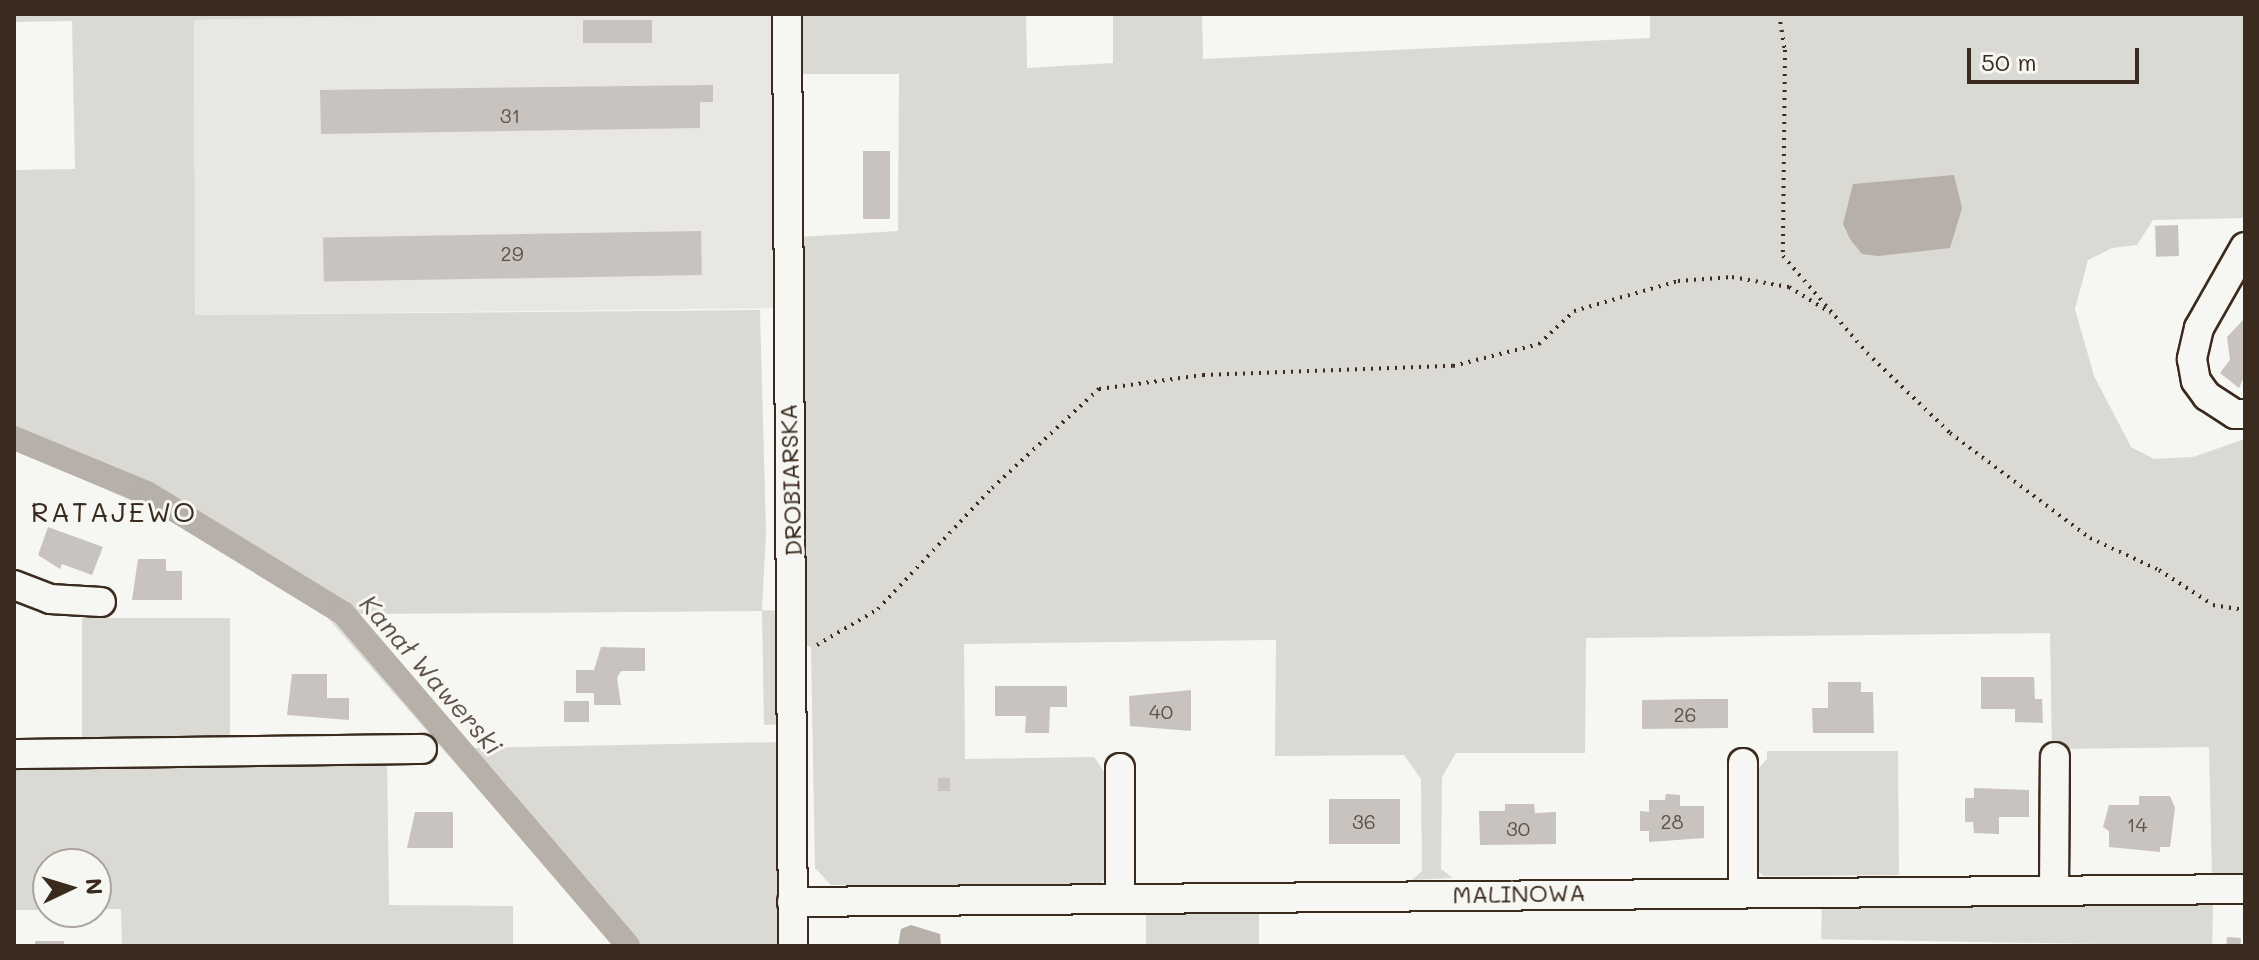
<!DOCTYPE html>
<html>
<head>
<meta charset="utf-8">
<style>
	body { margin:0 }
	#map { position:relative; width:2259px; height:960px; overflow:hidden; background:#f6f6f2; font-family:Mali,sans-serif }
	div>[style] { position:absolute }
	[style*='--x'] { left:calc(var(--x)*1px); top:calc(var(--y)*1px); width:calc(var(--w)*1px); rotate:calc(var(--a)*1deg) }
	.built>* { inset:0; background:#e8e7e2 }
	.green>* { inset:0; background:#dad9d3; transform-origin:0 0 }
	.water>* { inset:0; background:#b6b0a9 }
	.canal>* { height:24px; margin:-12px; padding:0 12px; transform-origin:12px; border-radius:12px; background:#b6b0a9 }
	.building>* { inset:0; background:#c8c3be; transform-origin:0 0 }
	.path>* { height:4px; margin-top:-2px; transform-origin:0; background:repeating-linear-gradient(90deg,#3b2a1e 0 2px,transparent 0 8px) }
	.roads { filter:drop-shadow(2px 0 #3b2a1e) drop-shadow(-2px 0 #3b2a1e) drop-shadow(0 2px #3b2a1e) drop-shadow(0 -2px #3b2a1e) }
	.minor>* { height:28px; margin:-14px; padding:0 14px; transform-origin:14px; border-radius:14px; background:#f6f6f2 }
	span { translate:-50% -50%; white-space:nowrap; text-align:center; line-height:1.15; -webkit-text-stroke:6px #f6f6f2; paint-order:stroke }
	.number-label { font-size:20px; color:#5e5046 }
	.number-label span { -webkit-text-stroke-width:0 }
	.street-label { font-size:24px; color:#3b2a1e }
	.water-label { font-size:26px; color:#605248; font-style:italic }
	.quarter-label { font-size:28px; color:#3b2a1e; letter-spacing:2px }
	.frame { position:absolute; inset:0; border:16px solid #3b2a1e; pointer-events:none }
	.north { position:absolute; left:32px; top:848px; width:80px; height:80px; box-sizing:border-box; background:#f6f6f2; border:2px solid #aba49d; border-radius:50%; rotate:86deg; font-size:22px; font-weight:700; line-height:32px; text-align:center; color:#3b2a1e }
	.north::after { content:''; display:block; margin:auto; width:28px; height:36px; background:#3b2a1e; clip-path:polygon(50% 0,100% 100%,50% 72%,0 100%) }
	.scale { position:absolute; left:1967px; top:48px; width:172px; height:36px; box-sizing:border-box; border:4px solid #3b2a1e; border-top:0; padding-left:10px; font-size:24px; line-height:28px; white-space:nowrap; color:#3b2a1e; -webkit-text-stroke:6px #f6f6f2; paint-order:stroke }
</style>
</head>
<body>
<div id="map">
	<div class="built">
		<i style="clip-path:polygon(456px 14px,779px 14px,783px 308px,195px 315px,194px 20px)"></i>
	</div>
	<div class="green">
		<i style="clip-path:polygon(14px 14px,456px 14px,194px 20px,195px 315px,760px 310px,766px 532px,762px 610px,784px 611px,783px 724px,764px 725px,762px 611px,359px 614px,474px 748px,783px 742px,784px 946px,615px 946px,314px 602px,141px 505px,14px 449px,14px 170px,75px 169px,72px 21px,14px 22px)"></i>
		<i style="clip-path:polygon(796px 14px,1026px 14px,1027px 68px,1113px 63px,1113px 14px,1202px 14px,1203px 59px,1650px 38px,1650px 14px,2245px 14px,2245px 218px,2153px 220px,2137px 245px,2112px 248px,2088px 260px,2075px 309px,2094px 376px,2131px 447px,2154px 459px,2193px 457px,2245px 439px,2245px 875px,2212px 875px,2209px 747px,2052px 749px,2050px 633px,1586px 638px,1585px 753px,1456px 753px,1442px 777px,1441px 869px,1453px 878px,1412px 880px,1422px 871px,1421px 779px,1404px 755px,1275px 756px,1276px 640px,964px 644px,965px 759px,1094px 757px,1111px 782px,1110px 873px,1099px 885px,831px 885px,815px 868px,811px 647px,800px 644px,800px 237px,898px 231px,899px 74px,797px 74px)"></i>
		<i style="left:82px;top:618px;width:148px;height:125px"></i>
		<i style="clip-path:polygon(1767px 751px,1898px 751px,1899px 875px,1764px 876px,1752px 866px,1753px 775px,1767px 759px)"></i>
		<i style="clip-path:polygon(387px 754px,389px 905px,513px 906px,513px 946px,122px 946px,121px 909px,96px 909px,96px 864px,48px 864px,48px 910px,14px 910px,14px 759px)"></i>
		<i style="left:2213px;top:901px;width:45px;height:391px;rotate:91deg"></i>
		<i style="left:1259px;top:907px;width:39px;height:113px;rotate:90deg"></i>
	</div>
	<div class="water">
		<i style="clip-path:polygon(1954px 175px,1962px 208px,1950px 248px,1878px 256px,1862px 254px,1850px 239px,1843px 224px,1853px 184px)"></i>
		<i style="clip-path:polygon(911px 925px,940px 934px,941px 946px,898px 946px,901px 929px)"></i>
	</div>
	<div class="canal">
		<i style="--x:14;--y:438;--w:144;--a:22.5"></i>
		<i style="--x:147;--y:493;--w:230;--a:31.5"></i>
		<i style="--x:343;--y:613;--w:438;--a:49.4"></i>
	</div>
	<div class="building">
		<i style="left:652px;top:20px;width:23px;height:69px;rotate:90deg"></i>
		<i style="clip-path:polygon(713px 85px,713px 102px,700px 102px,700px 128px,321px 134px,320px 90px)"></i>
		<i style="left:863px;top:151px;width:27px;height:68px"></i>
		<i style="left:2178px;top:225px;width:31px;height:23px;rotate:88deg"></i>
		<i style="left:701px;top:231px;width:44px;height:378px;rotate:89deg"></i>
		<i style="clip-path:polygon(2245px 318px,2245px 375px,2239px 388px,2220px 373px,2230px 360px,2227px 337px)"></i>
		<i style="clip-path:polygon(48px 527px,103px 547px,92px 575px,62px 564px,60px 569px,38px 555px)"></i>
		<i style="clip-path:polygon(138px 559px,166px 559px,166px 571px,182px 571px,182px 600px,132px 600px)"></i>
		<i style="clip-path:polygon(601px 647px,645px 648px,645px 671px,621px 671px,617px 678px,621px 705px,594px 705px,594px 693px,576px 693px,576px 670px,594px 670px)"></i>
		<i style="clip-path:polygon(292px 674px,327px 674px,327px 698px,349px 698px,349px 720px,287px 715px)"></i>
		<i style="clip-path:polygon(1981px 677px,2034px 677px,2035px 699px,2042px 699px,2043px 723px,2015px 722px,2015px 709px,1981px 709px)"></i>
		<i style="clip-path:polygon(1828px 682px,1861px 682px,1861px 692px,1873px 692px,1874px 733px,1813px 733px,1812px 708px,1828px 708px)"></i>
		<i style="clip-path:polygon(995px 686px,1067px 686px,1067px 707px,1050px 707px,1049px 733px,1025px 733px,1026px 716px,995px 716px)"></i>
		<i style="clip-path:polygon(1191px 690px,1191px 731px,1130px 726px,1129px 696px)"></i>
		<i style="clip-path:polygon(1702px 699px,1728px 699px,1728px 728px,1642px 729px,1642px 700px)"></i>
		<i style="left:564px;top:701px;width:25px;height:21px"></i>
		<i style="left:938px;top:778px;width:12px;height:13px"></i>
		<i style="clip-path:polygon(1974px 788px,2029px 790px,2029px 817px,1999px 817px,1999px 834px,1974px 833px,1973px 822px,1965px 822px,1965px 798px,1974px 798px)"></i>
		<i style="clip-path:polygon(1666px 794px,1680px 795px,1680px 806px,1704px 806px,1704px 838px,1649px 842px,1649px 831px,1640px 831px,1640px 811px,1649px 812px,1649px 800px,1665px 800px)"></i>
		<i style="clip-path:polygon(2139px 796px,2170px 796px,2175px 808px,2170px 847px,2160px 847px,2160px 852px,2109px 847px,2109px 831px,2103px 827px,2109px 805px,2139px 805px)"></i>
		<i style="left:1329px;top:799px;width:71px;height:45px"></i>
		<i style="clip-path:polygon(1505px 804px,1534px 804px,1535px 813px,1556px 812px,1556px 844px,1480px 845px,1479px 811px,1505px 811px)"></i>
		<i style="clip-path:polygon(415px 812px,453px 812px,453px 848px,407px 848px)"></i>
		<i style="left:2227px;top:937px;width:14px;height:9px;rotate:4deg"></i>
		<i style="left:35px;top:941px;width:29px;height:5px"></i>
	</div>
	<div class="path">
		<i style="--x:1779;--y:14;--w:36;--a:81"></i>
		<i style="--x:1785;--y:50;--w:206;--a:90.6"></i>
		<i style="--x:1783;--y:256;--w:128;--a:49.1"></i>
		<i style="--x:1867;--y:353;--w:115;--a:43.9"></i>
		<i style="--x:1950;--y:433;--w:175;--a:36.9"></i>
		<i style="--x:2090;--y:538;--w:76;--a:24.9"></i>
		<i style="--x:2159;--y:570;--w:64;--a:32.9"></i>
		<i style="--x:2213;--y:605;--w:32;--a:9"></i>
		<i style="--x:817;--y:645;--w:71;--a:-30.5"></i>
		<i style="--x:878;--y:609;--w:166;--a:-46.7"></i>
		<i style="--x:992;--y:488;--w:146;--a:-42.8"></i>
		<i style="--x:1099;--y:389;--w:105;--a:-7.7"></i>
		<i style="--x:1203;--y:375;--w:250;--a:-2.1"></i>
		<i style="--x:1453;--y:366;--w:89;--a:-14.3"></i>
		<i style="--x:1539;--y:344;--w:48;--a:-43.3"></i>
		<i style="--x:1574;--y:311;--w:108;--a:-16.1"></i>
		<i style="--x:1678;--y:281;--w:54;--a:-4.2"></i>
		<i style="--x:1732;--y:277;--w:58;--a:10"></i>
		<i style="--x:1789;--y:287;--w:49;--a:31.8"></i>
	</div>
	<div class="roads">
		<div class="minor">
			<i style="--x:787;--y:14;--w:932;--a:89.63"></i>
			<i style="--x:2245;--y:247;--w:93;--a:119.6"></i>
			<i style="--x:2199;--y:328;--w:32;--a:103"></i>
			<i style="--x:2192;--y:359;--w:22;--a:80"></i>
			<i style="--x:2196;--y:381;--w:19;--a:54"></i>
			<i style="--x:2207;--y:396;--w:33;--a:33"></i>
			<i style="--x:2235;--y:414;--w:10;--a:0"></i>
			<i style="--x:14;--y:585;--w:39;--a:21"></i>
			<i style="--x:50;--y:599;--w:51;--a:3.4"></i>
			<i style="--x:14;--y:754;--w:408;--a:-0.7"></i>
			<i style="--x:1120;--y:768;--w:130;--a:90"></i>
			<i style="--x:2054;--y:890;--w:133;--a:-89.6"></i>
			<i style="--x:1743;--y:892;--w:129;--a:-90"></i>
			<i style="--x:792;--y:902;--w:1453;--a:-0.51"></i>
		</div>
	</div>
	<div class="number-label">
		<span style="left:510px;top:115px">31</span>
		<span style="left:512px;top:253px">29</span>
		<span style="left:1161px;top:711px">40</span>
		<span style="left:1685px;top:714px">26</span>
		<span style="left:1364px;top:821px">36</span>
		<span style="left:1672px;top:821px">28</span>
		<span style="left:2137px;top:824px">14</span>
		<span style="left:1518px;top:828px">30</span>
	</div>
	<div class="street-label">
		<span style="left:790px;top:480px;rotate:-92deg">DROBIARSKA</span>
		<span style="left:1519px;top:893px;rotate:-1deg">MALINOWA</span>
	</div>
	<div class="water-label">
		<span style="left:431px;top:675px;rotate:49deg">Kanał Wawerski</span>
	</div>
	<div class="quarter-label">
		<span style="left:114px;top:511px">RATAJEWO</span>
	</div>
	<div class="frame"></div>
	<div class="north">N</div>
	<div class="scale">50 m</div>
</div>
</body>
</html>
